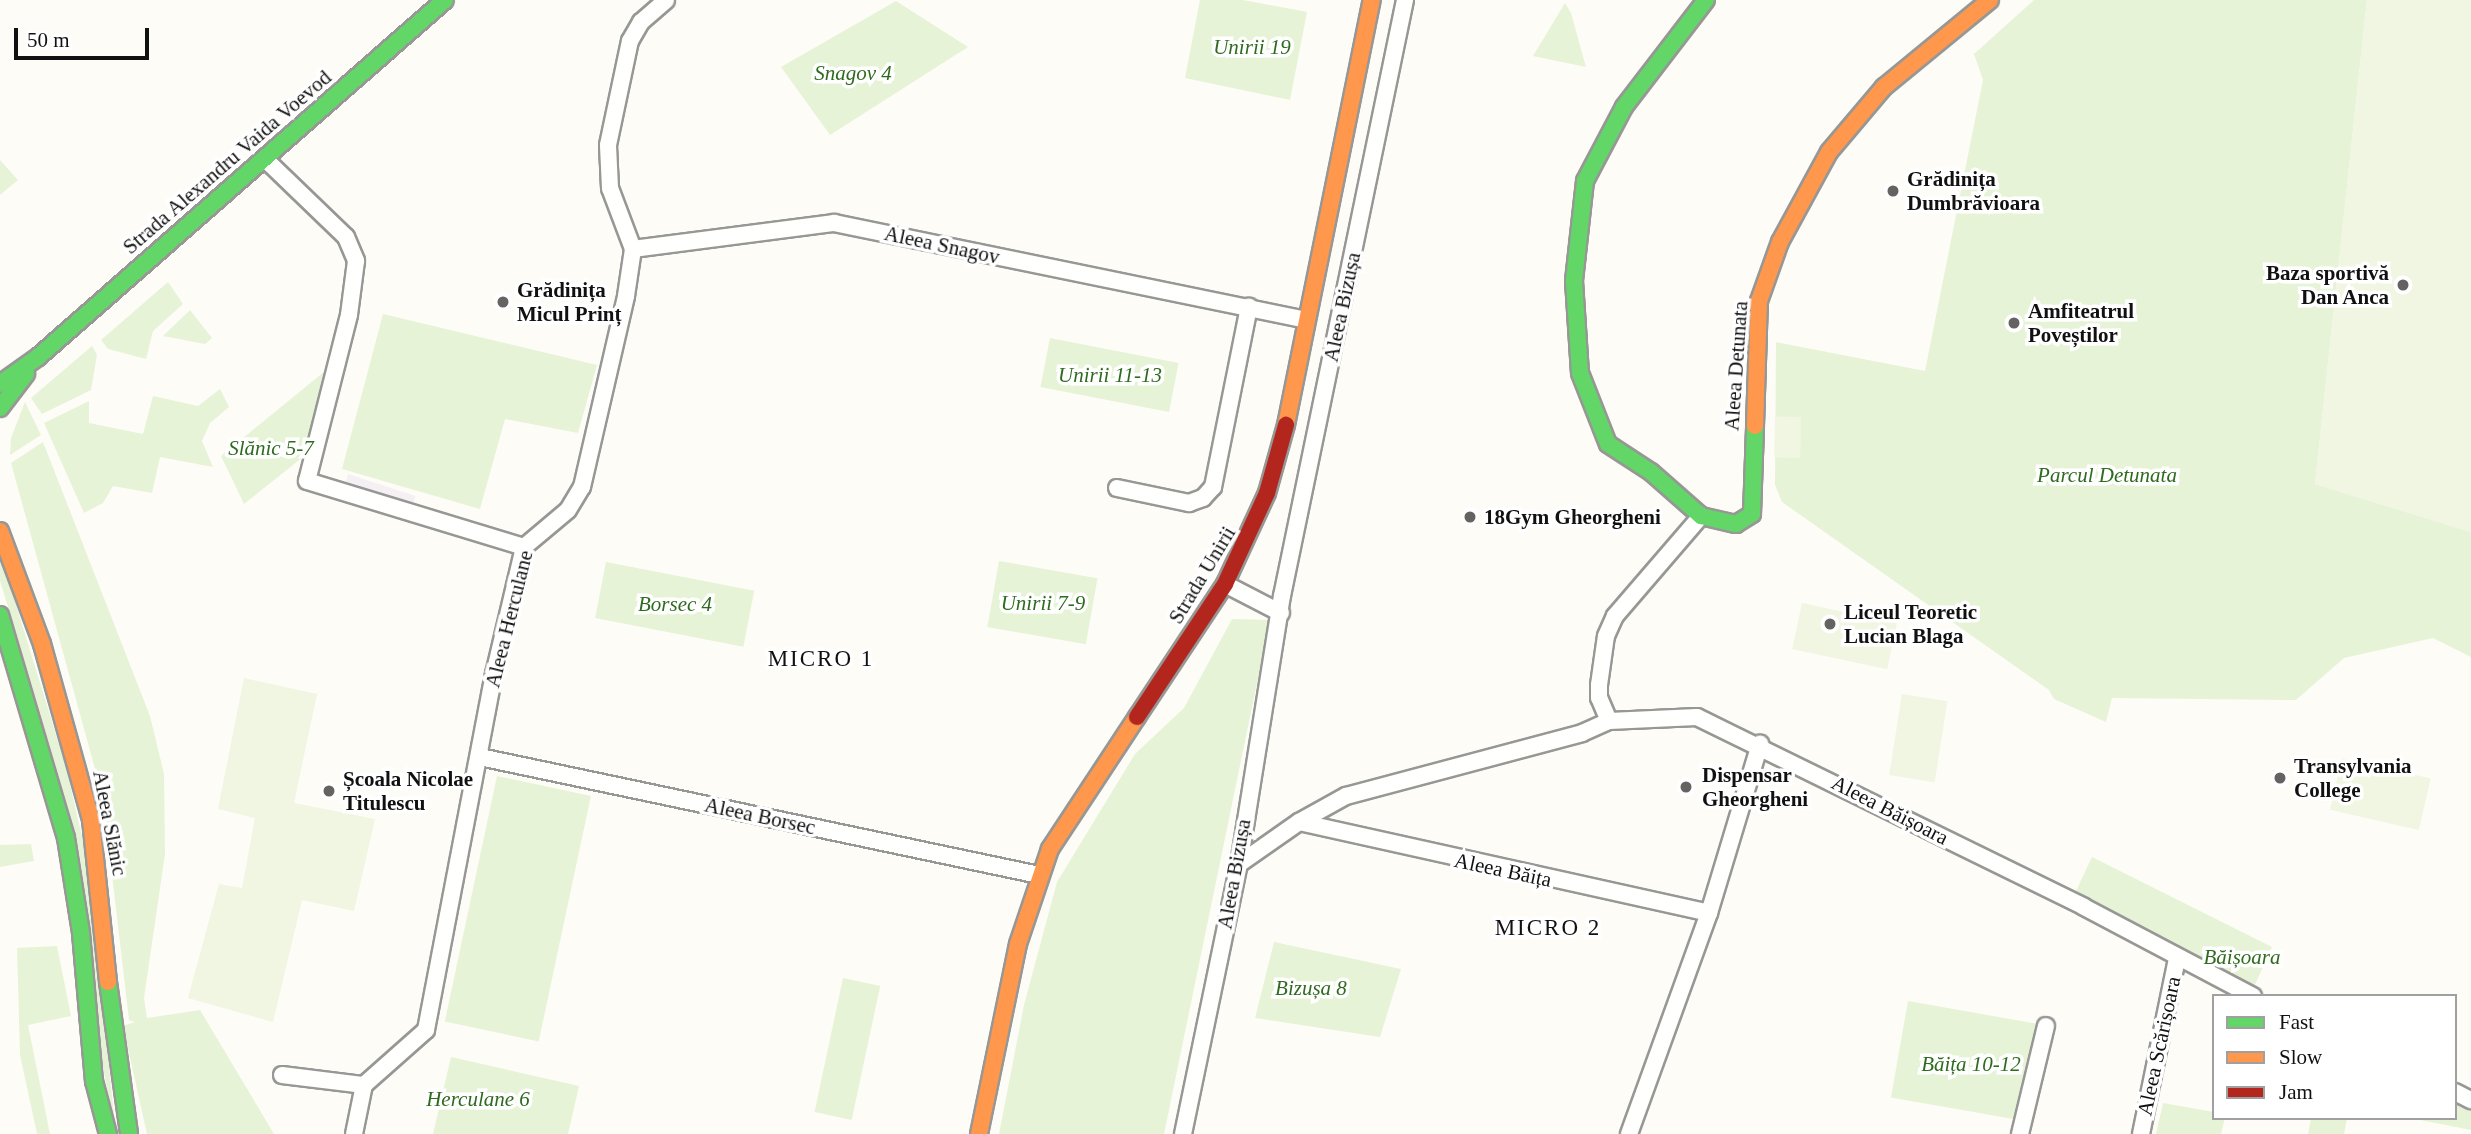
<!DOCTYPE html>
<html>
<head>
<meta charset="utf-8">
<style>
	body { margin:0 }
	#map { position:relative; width:2471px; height:1134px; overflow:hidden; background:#fdfcf7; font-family:"Times New Roman",serif }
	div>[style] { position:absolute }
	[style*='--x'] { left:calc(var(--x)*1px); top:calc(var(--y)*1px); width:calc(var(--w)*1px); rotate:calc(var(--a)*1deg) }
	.industrial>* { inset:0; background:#f5f0f3; transform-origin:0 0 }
	.green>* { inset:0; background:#e7f3d7; transform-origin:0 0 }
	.pitch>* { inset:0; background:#f0f6e1; transform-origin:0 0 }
	.roads { filter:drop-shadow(2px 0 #979795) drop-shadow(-2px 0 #979795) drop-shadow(0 2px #979795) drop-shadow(0 -2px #979795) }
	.street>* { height:16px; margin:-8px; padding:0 8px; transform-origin:8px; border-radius:8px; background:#fffffe }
	.fast>* { height:16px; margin:-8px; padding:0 8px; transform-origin:8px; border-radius:8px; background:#63d668 }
	.slow>* { height:16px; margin:-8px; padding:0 8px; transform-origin:8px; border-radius:8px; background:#ff974d }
	.jam>* { height:16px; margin:-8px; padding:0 8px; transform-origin:8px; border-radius:8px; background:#b3261e }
	.dots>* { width:19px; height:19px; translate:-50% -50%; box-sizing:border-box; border:4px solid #fff; border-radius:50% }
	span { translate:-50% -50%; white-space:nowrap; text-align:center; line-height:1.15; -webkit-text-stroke:7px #fff; paint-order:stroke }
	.park-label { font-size:21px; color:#2f6b1f; font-style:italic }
	.street-label { font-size:21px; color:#111 }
	.poi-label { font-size:21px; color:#111; font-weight:700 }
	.left { translate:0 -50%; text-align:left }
	.right { translate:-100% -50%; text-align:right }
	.neighbourhood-label { font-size:23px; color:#111; letter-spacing:2px }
	.legend { position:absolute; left:2212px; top:994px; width:245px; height:126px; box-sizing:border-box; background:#fff; border:2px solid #a0a0a0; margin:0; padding:9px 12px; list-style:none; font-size:21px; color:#111 }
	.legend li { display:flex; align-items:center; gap:14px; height:35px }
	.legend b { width:35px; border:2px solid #a0a0a0 }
	.scale { position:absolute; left:14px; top:28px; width:135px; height:32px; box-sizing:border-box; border:4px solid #111; border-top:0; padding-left:9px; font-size:21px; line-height:24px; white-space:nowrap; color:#111; -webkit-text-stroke:5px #fff; paint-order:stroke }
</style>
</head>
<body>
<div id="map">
	<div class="industrial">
		<i style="left:348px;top:474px;width:71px;height:14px;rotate:18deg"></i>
	</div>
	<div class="green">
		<i style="clip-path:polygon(1200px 0,1243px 0,1307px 12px,1290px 100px,1185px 78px)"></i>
		<i style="clip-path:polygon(2034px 0,2367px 0,2315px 484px,2471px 532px,2471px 657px,2433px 638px,2344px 658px,2296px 700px,2112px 698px,2106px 722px,2054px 699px,2049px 690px,1782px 502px,1775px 485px,1776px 342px,1925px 371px,1983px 80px,1974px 54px)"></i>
		<i style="clip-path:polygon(896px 1px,968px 47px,830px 135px,781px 67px)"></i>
		<i style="clip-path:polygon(1565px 3px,1571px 13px,1586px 67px,1533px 56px)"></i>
		<i style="clip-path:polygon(0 160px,18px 180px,0 195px)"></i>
		<i style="clip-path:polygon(168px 282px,183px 304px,153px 331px,146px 359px,108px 349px,101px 340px)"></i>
		<i style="clip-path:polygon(190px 310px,212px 338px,205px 344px,163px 336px)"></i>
		<i style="clip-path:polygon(383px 314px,597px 365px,578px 433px,505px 419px,480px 509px,342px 469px)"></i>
		<i style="left:1050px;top:338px;width:131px;height:50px;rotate:11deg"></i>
		<i style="clip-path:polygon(92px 346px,97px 355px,91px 390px,42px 414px,31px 398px)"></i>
		<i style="clip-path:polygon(330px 367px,308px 453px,244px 504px,221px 456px)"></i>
		<i style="clip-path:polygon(220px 389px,229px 407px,210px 423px,202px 441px,213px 467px,160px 457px,152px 493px,113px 486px,103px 503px,84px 513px,44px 423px,89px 401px,89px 423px,143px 434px,153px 396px,198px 406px)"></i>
		<i style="clip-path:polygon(25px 402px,41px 435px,10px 455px,11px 438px)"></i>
		<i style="clip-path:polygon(43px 442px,150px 716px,164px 774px,165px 854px,144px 998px,147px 1018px,200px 1010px,274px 1134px,147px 1134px,123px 1026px,135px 1022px,129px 1020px,103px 798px,11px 463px)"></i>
		<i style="clip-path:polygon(0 553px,66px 767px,88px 863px,116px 1134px,22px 652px,0 581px)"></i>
		<i style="left:999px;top:561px;width:100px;height:67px;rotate:10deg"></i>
		<i style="left:606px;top:562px;width:151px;height:57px;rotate:11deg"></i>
		<i style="clip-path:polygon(1232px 619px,1270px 620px,1164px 1134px,999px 1134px,1024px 1005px,1057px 882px,1135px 754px,1184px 708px)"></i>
		<i style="left:497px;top:776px;width:96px;height:251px;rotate:12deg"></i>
		<i style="clip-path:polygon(31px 844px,34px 861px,0 867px,0 845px)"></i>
		<i style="clip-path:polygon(2092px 857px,2272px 947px,2253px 989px,2076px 891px)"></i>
		<i style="clip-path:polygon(1274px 942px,1401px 969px,1380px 1037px,1255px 1018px)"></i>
		<i style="clip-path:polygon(57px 946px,71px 1016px,28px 1025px,50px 1134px,37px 1134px,20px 1055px,17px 948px)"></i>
		<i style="left:843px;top:978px;width:38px;height:137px;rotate:12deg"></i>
		<i style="left:1908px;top:1001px;width:130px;height:98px;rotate:10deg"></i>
		<i style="clip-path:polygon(451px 1057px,579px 1086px,568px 1134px,433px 1134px)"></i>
		<i style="clip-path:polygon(2455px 1101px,2471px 1109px,2471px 1130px,2410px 1118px,2455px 1118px)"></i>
		<i style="clip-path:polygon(2163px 1103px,2214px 1112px,2214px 1118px,2225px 1118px,2221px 1134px,2156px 1134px)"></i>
		<i style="clip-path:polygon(2311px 1118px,2347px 1118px,2344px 1134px,2308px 1134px)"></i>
	</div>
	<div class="pitch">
		<i style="clip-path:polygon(2367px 0,2471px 0,2471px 532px,2315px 484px)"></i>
		<i style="left:1801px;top:417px;width:41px;height:26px;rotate:91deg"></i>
		<i style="left:1802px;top:603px;width:97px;height:47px;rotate:12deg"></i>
		<i style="clip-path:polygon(244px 678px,317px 694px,294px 803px,375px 819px,354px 911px,302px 900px,273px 1022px,188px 998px,219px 884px,242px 888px,255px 818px,218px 809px)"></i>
		<i style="left:1902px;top:694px;width:46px;height:82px;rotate:9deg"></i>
		<i style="left:2342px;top:758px;width:91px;height:53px;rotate:13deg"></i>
	</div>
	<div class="roads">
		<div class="street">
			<i style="--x:265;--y:159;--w:112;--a:43.9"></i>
			<i style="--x:346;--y:237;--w:26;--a:67"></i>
			<i style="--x:356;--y:261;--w:54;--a:97.4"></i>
			<i style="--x:349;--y:315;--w:171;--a:104.2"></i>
			<i style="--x:307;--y:481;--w:227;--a:16.9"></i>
			<i style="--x:633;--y:249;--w:203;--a:-7.4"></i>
			<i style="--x:834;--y:223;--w:482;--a:11.6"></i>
			<i style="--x:1117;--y:488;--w:74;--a:11.8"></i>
			<i style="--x:1189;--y:503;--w:15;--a:-20"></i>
			<i style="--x:1203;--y:498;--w:15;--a:-48"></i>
			<i style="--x:1213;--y:487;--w:184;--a:-78.7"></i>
			<i style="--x:1225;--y:584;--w:63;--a:27.4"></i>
			<i style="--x:1609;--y:721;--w:25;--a:-113"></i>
			<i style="--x:1599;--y:698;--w:13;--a:-90"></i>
			<i style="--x:1599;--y:685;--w:49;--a:-81.9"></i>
			<i style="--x:1606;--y:636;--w:22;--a:-66"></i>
			<i style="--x:1615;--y:616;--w:132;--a:-49.3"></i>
			<i style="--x:480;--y:757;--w:571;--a:11.92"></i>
			<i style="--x:1299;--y:822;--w:420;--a:12.5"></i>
			<i style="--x:1239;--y:864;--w:73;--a:-35"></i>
			<i style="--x:1299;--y:822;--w:54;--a:-29"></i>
			<i style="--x:1346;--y:796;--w:244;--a:-14.9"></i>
			<i style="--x:1582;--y:733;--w:30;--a:-24"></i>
			<i style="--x:1609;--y:721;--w:88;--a:-2.6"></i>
			<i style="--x:1697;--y:717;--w:431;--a:26.1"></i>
			<i style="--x:2084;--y:907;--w:191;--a:27.8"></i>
			<i style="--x:282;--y:1075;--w:83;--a:7"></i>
			<i style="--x:2455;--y:1092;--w:18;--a:27"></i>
			<i style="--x:354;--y:1134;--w:50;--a:-78.5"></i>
			<i style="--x:364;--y:1085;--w:83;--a:-41.6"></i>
			<i style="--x:426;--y:1030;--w:362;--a:-79.2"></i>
			<i style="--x:494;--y:674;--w:130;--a:-76.7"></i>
			<i style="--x:524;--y:547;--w:57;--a:-40.1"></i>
			<i style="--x:568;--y:510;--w:27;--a:-59"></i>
			<i style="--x:582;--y:487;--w:196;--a:-77"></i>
			<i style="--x:626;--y:296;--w:48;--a:-81.5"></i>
			<i style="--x:633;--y:249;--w:65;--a:-110.7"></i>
			<i style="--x:610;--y:188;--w:43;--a:-92.7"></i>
			<i style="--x:608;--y:145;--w:106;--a:-78.1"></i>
			<i style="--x:630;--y:41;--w:22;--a:-60"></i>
			<i style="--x:641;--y:22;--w:33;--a:-41"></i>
			<i style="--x:1183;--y:1134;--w:276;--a:-78.3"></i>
			<i style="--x:1239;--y:864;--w:271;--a:-80.9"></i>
			<i style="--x:1282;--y:596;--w:609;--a:-78.34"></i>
			<i style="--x:1629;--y:1134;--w:235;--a:-70.1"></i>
			<i style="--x:1709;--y:913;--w:177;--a:-73.2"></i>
			<i style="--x:2020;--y:1134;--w:111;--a:-76.5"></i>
			<i style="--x:2141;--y:1134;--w:180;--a:-78.4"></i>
		</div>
		<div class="fast">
			<i style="--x:1706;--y:0;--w:135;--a:127.5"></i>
			<i style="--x:1624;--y:107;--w:84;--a:117.8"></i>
			<i style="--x:1585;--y:181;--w:101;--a:96.3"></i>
			<i style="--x:1574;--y:281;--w:92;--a:86.3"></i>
			<i style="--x:1580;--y:373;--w:76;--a:68.5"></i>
			<i style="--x:1608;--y:444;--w:51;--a:33.1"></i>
			<i style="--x:1651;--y:472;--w:67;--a:41.3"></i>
			<i style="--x:1701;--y:516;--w:36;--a:13"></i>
			<i style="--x:1736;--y:524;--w:19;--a:-32"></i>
			<i style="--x:1752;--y:514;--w:88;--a:-88"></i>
			<i style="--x:0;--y:384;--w:47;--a:-35.4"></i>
			<i style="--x:38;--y:357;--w:541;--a:-41.26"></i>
			<i style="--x:0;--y:408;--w:43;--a:-52.6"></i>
			<i style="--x:0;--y:615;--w:233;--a:73.5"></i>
			<i style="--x:66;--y:838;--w:96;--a:81"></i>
			<i style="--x:81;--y:933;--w:149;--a:85"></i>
			<i style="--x:94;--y:1081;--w:55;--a:75.2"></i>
			<i style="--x:108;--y:982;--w:153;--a:82.1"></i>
		</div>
		<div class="slow">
			<i style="--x:1286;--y:425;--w:434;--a:-78.6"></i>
			<i style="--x:1755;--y:426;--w:125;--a:-88.2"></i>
			<i style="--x:1759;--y:301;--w:63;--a:-70.4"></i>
			<i style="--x:1780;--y:242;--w:102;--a:-61.4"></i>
			<i style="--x:1829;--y:152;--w:85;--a:-49.8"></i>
			<i style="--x:1884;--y:87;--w:137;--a:-39.4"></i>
			<i style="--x:0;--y:531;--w:121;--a:69.6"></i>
			<i style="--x:42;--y:644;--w:183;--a:74.4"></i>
			<i style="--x:91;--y:820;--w:163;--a:84"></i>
			<i style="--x:979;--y:1134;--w:194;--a:-78.4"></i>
			<i style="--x:1018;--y:944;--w:100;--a:-71.4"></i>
			<i style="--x:1050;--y:849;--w:158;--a:-56.6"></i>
		</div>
		<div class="jam">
			<i style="--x:1137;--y:717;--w:159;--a:-56.5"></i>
			<i style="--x:1225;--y:584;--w:100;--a:-65.2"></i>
			<i style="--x:1267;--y:493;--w:71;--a:-74.4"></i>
		</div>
	</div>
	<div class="dots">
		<i style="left:1893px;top:191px;background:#646362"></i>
		<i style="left:2403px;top:285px;background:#646362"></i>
		<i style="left:503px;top:302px;background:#646362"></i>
		<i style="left:2014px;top:323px;background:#646362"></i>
		<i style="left:1470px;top:517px;background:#646362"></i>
		<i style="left:1830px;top:624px;background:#646362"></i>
		<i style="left:2280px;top:778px;background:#646362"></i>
		<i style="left:1686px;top:787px;background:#646362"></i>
		<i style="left:329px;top:791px;background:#646362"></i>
	</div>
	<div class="park-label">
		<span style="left:1252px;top:47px">Unirii 19</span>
		<span style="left:853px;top:73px">Snagov 4</span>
		<span style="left:1110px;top:375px">Unirii 11-13</span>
		<span style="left:271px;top:448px">Slănic 5-7</span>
		<span style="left:2107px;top:475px">Parcul Detunata</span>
		<span style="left:1043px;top:603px">Unirii 7-9</span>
		<span style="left:675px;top:604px">Borsec 4</span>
		<span style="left:2242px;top:957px">Băișoara</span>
		<span style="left:1311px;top:988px">Bizușa 8</span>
		<span style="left:1971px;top:1064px">Băița 10-12</span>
		<span style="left:478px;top:1099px">Herculane 6</span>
	</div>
	<div class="street-label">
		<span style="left:227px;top:162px;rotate:-41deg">Strada Alexandru Vaida Voevod</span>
		<span style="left:942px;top:245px;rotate:12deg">Aleea Snagov</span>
		<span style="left:1342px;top:307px;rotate:-78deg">Aleea Bizușa</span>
		<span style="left:1736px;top:366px;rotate:-86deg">Aleea Detunata</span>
		<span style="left:1202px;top:575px;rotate:-59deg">Strada Unirii</span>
		<span style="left:509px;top:619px;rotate:-76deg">Aleea Herculane</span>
		<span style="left:1890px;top:810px;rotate:27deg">Aleea Băișoara</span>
		<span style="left:760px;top:816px;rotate:12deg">Aleea Borsec</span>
		<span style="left:110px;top:823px;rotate:79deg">Aleea Slănic</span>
		<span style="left:1503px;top:870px;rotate:12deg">Aleea Băița</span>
		<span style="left:1234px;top:874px;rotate:-80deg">Aleea Bizușa</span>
		<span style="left:2159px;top:1046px;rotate:-78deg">Aleea Scărișoara</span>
	</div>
	<div class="poi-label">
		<span class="left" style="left:1907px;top:191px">Grădinița<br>Dumbrăvioara</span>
		<span class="right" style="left:2389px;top:285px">Baza sportivă<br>Dan Anca</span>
		<span class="left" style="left:517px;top:302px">Grădinița<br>Micul Prinț</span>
		<span class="left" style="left:2028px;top:323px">Amfiteatrul<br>Poveștilor</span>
		<span class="left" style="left:1484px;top:517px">18Gym Gheorgheni</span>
		<span class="left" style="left:1844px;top:624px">Liceul Teoretic<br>Lucian Blaga</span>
		<span class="left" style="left:2294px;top:778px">Transylvania<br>College</span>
		<span class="left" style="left:1702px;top:787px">Dispensar<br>Gheorgheni</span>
		<span class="left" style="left:343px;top:791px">Școala Nicolae<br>Titulescu</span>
	</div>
	<div class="neighbourhood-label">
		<span style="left:821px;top:659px">MICRO 1</span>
		<span style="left:1548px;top:928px">MICRO 2</span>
	</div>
	<ul class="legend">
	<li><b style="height:9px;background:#63d668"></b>Fast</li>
	<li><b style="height:9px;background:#ff974d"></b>Slow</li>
	<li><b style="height:9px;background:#b3261e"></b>Jam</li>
	</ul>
	<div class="scale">50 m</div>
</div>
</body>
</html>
